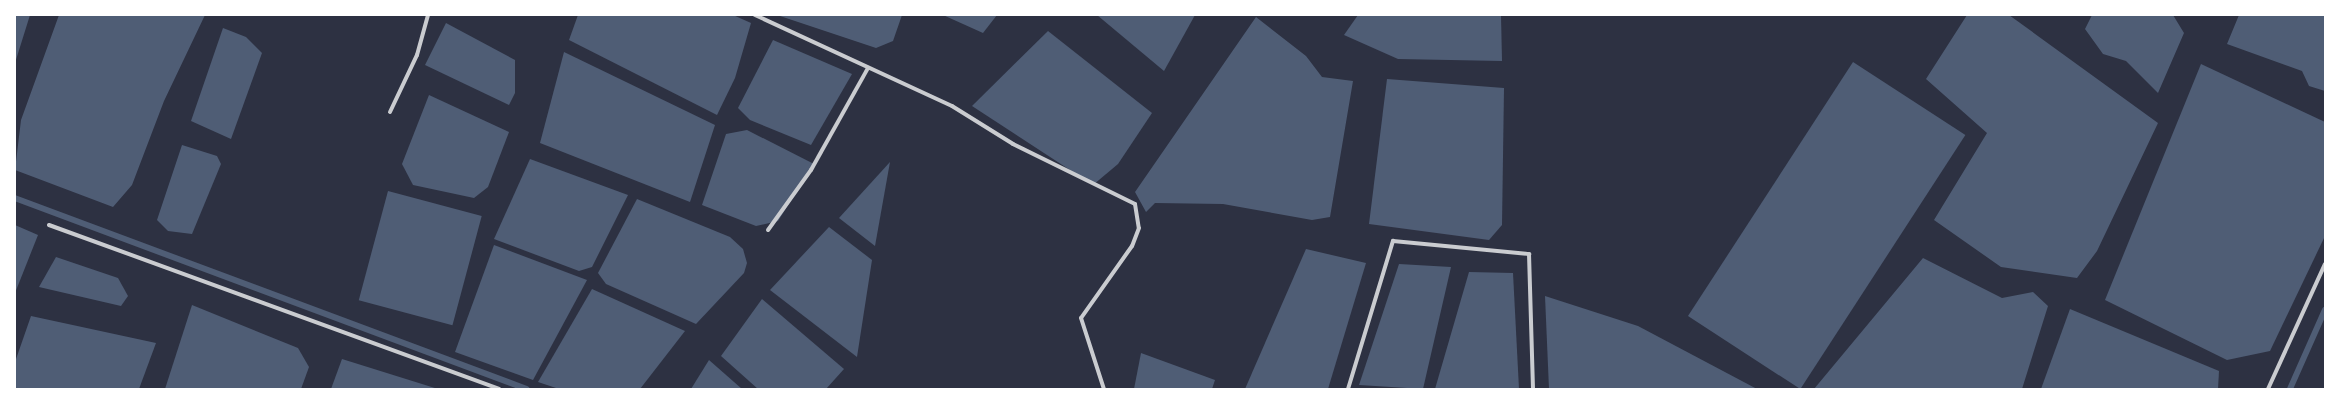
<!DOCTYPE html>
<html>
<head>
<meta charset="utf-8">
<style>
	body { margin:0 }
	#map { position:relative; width:2340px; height:404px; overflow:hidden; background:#2d3142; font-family:"Archivo Narrow",sans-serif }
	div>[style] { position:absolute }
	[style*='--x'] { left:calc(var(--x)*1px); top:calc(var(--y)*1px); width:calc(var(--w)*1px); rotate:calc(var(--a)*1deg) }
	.water>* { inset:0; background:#4f5d75; transform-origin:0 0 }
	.stream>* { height:5.5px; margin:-2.75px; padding:0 2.75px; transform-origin:2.75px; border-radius:2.75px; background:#4f5d75 }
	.service>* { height:4px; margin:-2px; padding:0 2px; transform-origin:2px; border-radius:2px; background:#caccd0 }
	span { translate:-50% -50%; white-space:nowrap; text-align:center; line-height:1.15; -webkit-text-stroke:4px #fff; paint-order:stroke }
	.frame { position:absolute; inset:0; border:16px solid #fff; pointer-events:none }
</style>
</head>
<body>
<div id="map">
	<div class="water">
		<i style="clip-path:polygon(15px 15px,30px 15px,15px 63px)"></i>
		<i style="clip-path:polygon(59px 15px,205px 15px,164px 101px,132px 185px,113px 207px,15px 170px,21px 120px)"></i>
		<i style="clip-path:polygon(578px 15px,733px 15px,751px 23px,735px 78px,717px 115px,569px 40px)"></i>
		<i style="clip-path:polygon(777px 15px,902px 15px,893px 41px,876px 48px)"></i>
		<i style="clip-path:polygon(943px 15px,997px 15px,983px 33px)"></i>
		<i style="clip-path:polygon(1097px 15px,1195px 15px,1164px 71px)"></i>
		<i style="clip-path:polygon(1358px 15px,1501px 15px,1502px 61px,1398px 59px,1344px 35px)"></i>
		<i style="clip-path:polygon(1967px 15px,2009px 15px,2158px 123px,2097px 251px,2077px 278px,2001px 267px,1934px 220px,1987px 133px,1926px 79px)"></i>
		<i style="clip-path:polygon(2092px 15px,2173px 15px,2184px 33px,2158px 93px,2126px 61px,2103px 54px,2085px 29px)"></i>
		<i style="clip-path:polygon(2239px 15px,2325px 15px,2325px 91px,2309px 86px,2302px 71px,2227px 44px)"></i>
		<i style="clip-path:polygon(1256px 17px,1306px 56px,1322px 77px,1353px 81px,1330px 217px,1312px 220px,1223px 204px,1155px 203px,1146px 212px,1135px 192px)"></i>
		<i style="clip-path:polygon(446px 23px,515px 60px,515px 93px,509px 105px,425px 65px)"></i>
		<i style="clip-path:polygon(223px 28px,246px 37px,262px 53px,231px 139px,191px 121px)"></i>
		<i style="clip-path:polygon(1048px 31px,1152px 113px,1118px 164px,1093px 185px,972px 106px)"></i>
		<i style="clip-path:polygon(773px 40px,852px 74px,811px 145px,750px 120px,738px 108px)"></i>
		<i style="clip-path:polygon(564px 52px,715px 125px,690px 202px,540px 143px)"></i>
		<i style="left:1853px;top:62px;width:134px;height:303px;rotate:33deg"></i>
		<i style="clip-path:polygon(2201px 64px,2325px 122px,2325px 236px,2270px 351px,2227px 360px,2105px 300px)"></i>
		<i style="clip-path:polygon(1387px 79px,1504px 88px,1502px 225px,1489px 240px,1369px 224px)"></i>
		<i style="clip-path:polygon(429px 95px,509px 132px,488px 187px,474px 198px,413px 185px,402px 164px)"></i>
		<i style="clip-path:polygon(747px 130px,814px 164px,778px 221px,756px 226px,702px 205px,726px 134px)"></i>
		<i style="clip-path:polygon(182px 145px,217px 156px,221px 164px,192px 234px,168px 231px,157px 220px)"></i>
		<i style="clip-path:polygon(530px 159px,628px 195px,592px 267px,579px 271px,494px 239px)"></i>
		<i style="clip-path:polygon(890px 162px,875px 246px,839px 218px)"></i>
		<i style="left:388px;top:191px;width:97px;height:113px;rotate:15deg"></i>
		<i style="clip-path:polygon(637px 199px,730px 237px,743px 249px,747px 263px,744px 273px,696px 324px,606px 284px,598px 273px)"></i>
		<i style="clip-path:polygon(15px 225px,38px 235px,15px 293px)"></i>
		<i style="clip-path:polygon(829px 227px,872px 260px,857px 357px,770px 290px)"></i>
		<i style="clip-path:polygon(494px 245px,587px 280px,533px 380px,455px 352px)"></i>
		<i style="clip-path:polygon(1306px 249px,1366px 263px,1328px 389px,1245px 389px)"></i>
		<i style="clip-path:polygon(56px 257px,118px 278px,128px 296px,121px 306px,39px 287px)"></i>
		<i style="clip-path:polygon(1923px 258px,2002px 298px,2033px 292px,2048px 306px,2022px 389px,1814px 389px)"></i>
		<i style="clip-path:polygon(1399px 264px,1451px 267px,1423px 389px,1359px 385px)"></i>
		<i style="clip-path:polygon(1469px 272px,1513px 273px,1519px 389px,1435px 389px)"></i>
		<i style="clip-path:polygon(592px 289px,685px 331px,640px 389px,559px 389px,538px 382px)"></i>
		<i style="clip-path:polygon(1545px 296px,1638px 326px,1757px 389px,1549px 389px)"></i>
		<i style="clip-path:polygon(762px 299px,844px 369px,826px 389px,758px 389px,721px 356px)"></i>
		<i style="clip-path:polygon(192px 305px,298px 348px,309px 367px,301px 389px,165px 389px)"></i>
		<i style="clip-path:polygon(2070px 309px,2219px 371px,2218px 389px,2041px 389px)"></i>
		<i style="clip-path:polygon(31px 316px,156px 343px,139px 389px,15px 389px,15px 362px)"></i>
		<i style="clip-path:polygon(1141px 353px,1215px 380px,1212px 389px,1134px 389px)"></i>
		<i style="clip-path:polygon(342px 359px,438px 389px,331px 389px)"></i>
		<i style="clip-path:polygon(709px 360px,742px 389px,691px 389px)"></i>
	</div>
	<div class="stream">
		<i style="--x:15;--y:198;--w:546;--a:20.46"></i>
		<i style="--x:2290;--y:389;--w:86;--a:-66.1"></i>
	</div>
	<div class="service">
		<i style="--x:755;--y:15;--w:217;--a:24.8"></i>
		<i style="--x:952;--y:106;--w:72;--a:31.9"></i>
		<i style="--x:1013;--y:144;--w:136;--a:26.2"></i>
		<i style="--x:1135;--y:204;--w:24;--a:81"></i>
		<i style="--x:1139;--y:228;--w:19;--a:111"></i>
		<i style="--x:1132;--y:246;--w:88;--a:125.3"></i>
		<i style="--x:1081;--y:318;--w:75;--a:72.1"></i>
		<i style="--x:390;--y:112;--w:63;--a:-64.7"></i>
		<i style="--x:417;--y:55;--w:41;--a:-74.6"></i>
		<i style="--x:49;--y:225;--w:479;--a:20"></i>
		<i style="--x:768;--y:230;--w:74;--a:-54.4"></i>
		<i style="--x:811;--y:170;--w:117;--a:-60.8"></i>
		<i style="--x:1348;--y:389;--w:155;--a:-73.1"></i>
		<i style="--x:1393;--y:241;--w:137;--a:5.5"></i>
		<i style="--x:1529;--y:254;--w:135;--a:88.3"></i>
		<i style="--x:2268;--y:389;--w:137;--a:-65.5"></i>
	</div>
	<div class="frame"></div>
</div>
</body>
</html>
